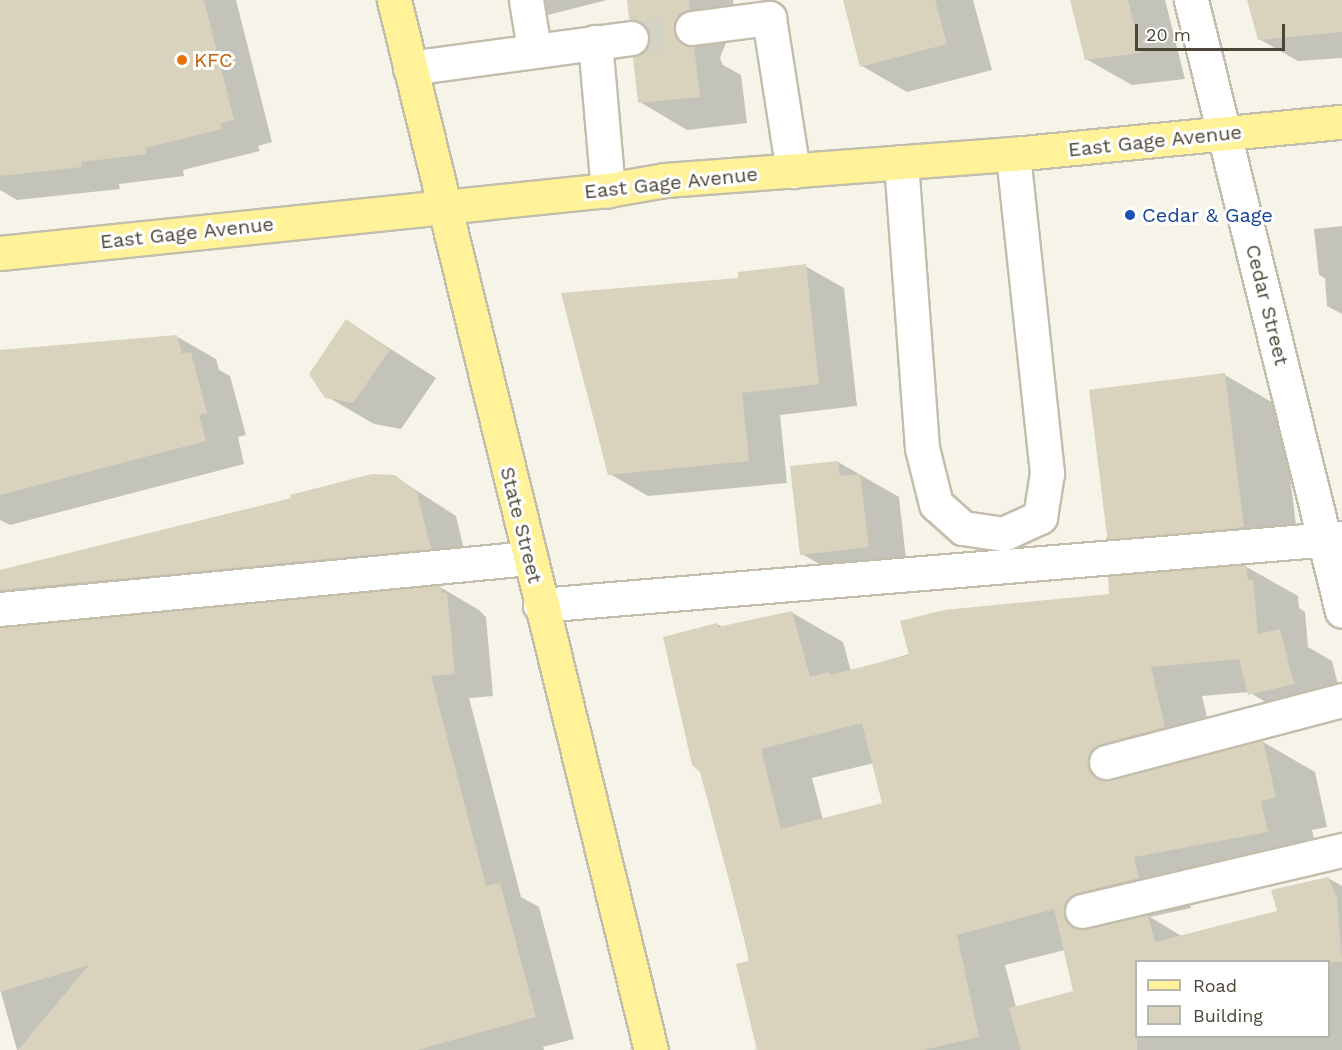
<!DOCTYPE html>
<html>
<head>
<meta charset="utf-8">
<style>
	body { margin:0 }
	#map { position:relative; width:1342px; height:1050px; overflow:hidden; background:#f6f4e9; font-family:"Work Sans",sans-serif }
	div>[style] { position:absolute }
	[style*='--x'] { left:calc(var(--x)*1px); top:calc(var(--y)*1px); width:calc(var(--w)*1px); rotate:calc(var(--a)*1deg) }
	.shadow>* { inset:0; background:#0003 }
	.building>* { inset:0; background:#d9d3bd; transform-origin:0 0 }
	.minor-tunnel>* { height:33px; margin-top:-16.5px; transform-origin:0; background:repeating-linear-gradient(90deg,#d4d1c5 0 33px,transparent 0 49px) }
	.roads { filter:drop-shadow(2px 0 #c3beab) drop-shadow(-2px 0 #c3beab) drop-shadow(0 2px #c3beab) drop-shadow(0 -2px #c3beab) }
	.minor>* { height:33px; margin:-16.5px; padding:0 16.5px; transform-origin:16.5px; border-radius:16.5px; background:#fff }
	.major>* { height:33px; margin:-16.5px; padding:0 16.5px; transform-origin:16.5px; border-radius:16.5px; background:#fff299 }
	.dots>* { width:16px; height:16px; translate:-50% -50%; box-sizing:border-box; border:3px solid #fff; border-radius:50% }
	span { translate:-50% -50%; white-space:nowrap; text-align:center; line-height:1.15; -webkit-text-stroke:6px #fff; paint-order:stroke }
	.food-label { font-size:20px; color:#c56008 }
	.left { translate:0 -50%; text-align:left }
	.street-label { font-size:20px; color:#4b4636 }
	.transit-label { font-size:20px; color:#164399 }
	.legend { position:absolute; left:1135px; top:960px; width:195px; height:78px; box-sizing:border-box; background:#fff; border:2px solid #b7b5af; margin:0; padding:8px 10px; list-style:none; font-size:18px; color:#4b4636 }
	.legend li { display:flex; align-items:center; gap:12px; height:30px }
	.legend b { width:30px; border:2px solid #b7b5af }
	.scale { position:absolute; left:1135px; top:24px; width:150px; height:27px; box-sizing:border-box; border:3px solid #4b4636; border-top:0; padding-left:8px; font-size:18px; line-height:21px; white-space:nowrap; color:#4b4636; -webkit-text-stroke:4px #fff; paint-order:stroke }
</style>
</head>
<body>
<div id="map">
	<div class="shadow">
		<i style="clip-path:polygon(0 0,236px 0,272px 142px,258px 146px,260px 151px,183px 170px,184px 176px,119px 184px,120px 189px,17px 200px,0 190px)"></i>
		<i style="clip-path:polygon(511px 0,607px 0,540px 17px)"></i>
		<i style="clip-path:polygon(629px 0,733px 0,737px 36px,727px 40px,720px 58px,723px 65px,741px 75px,747px 123px,687px 130px,640px 102px,651px 36px,648px 29px,631px 19px)"></i>
		<i style="clip-path:polygon(845px 0,973px 0,992px 70px,907px 92px,862px 66px)"></i>
		<i style="clip-path:polygon(1072px 0,1165px 0,1185px 79px,1132px 85px,1086px 59px)"></i>
		<i style="clip-path:polygon(1249px 0,1342px 0,1342px 58px,1298px 61px,1259px 39px)"></i>
		<i style="clip-path:polygon(1342px 226px,1342px 314px,1327px 306px,1325px 278px,1319px 275px,1314px 229px)"></i>
		<i style="clip-path:polygon(805px 266px,844px 288px,857px 406px,780px 415px,787px 483px,648px 496px,610px 474px,740px 279px)"></i>
		<i style="clip-path:polygon(347px 321px,436px 378px,401px 429px,374px 424px,326px 396px)"></i>
		<i style="clip-path:polygon(176px 336px,216px 359px,219px 370px,230px 376px,246px 435px,238px 437px,244px 464px,10px 525px,0 520px,0 351px)"></i>
		<i style="clip-path:polygon(evenodd,1225px 375px,1282px 408px,1300px 560px,1243px 565px,1298px 596px,1299px 608px,1305px 612px,1308px 647px,1332px 661px,1342px 700px,1302px 724px,1249px 692px,1202px 696px,1216px 754px,1263px 742px,1315px 772px,1327px 827px,1312px 830px,1319px 861px,1186px 887px,1191px 908px,1150px 917px,1183px 937px,1279px 912px,1328px 878px,1342px 886px,1342px 1050px,753px 1050px,759px 1049px,750px 962px,702px 772px,717px 624px,723px 627px,791px 612px,843px 642px,851px 671px,1111px 595px,1166px 573px,1106px 538px,1225px 375px,874px 763px,884px 804px,823px 820px,812px 778px,874px 763px,1225px 375px,1065px 950px,1075px 993px,1016px 1007px,1005px 965px,1065px 950px,1225px 375px,1136px 962px,1328px 962px,1328px 1036px,1136px 1036px,1136px 962px)"></i>
		<i style="clip-path:polygon(838px 462px,899px 497px,907px 568px,840px 576px,802px 554px)"></i>
		<i style="clip-path:polygon(394px 476px,456px 516px,469px 571px,22px 623px,22px 627px,440px 587px,479px 610px,486px 617px,493px 696px,469px 698px,521px 897px,539px 907px,574px 1039px,543px 1047px,544px 1050px,17px 1050px,0 989px,0 571px)"></i>
	</div>
	<div class="building">
		<i style="clip-path:polygon(0 0,204px 0,234px 120px,220px 124px,222px 129px,145px 148px,146px 154px,81px 162px,82px 167px,0 176px)"></i>
		<i style="clip-path:polygon(627px 0,689px 0,690px 9px,680px 14px,673px 30px,678px 40px,694px 47px,700px 97px,638px 103px,633px 57px,643px 52px,650px 36px,645px 26px,629px 19px)"></i>
		<i style="clip-path:polygon(843px 0,935px 0,947px 44px,860px 67px)"></i>
		<i style="clip-path:polygon(1070px 0,1128px 0,1141px 53px,1085px 60px)"></i>
		<i style="clip-path:polygon(1247px 0,1342px 0,1342px 32px,1258px 40px)"></i>
		<i style="clip-path:polygon(806px 264px,819px 384px,742px 393px,749px 461px,608px 475px,561px 293px,738px 278px,738px 272px)"></i>
		<i style="clip-path:polygon(346px 319px,390px 350px,353px 403px,325px 398px,309px 374px)"></i>
		<i style="clip-path:polygon(177px 335px,182px 354px,191px 352px,207px 413px,199px 415px,206px 441px,0 495px,0 350px)"></i>
		<i style="left:1225px;top:373px;width:155px;height:137px;rotate:83deg"></i>
		<i style="clip-path:polygon(838px 461px,840px 476px,860px 474px,869px 547px,800px 555px,790px 466px)"></i>
		<i style="clip-path:polygon(372px 474px,395px 475px,417px 492px,431px 549px,0 590px,0 570px,291px 498px,290px 495px)"></i>
		<i style="clip-path:polygon(evenodd,1246px 565px,1248px 580px,1253px 580px,1258px 634px,1280px 629px,1294px 684px,1248px 695px,1239px 659px,1151px 667px,1165px 727px,1101px 744px,1088px 757px,1088px 766px,1093px 776px,1111px 780px,1263px 740px,1276px 797px,1261px 801px,1268px 832px,1134px 857px,1139px 878px,1077px 893px,1064px 905px,1064px 916px,1069px 924px,1086px 929px,1148px 915px,1155px 942px,1277px 911px,1271px 890px,1328px 877px,1337px 898px,1342px 962px,1137px 962px,1137px 1050px,1021px 1050px,1009px 1008px,1073px 991px,1054px 909px,957px 935px,979px 1037px,924px 1050px,757px 1050px,736px 964px,748px 961px,747px 948px,700px 772px,692px 765px,663px 637px,717px 623px,718px 627px,792px 611px,810px 677px,829px 672px,830px 675px,909px 655px,900px 621px,944px 610px,1109px 594px,1108px 576px,1246px 565px,862px 723px,882px 803px,781px 829px,761px 749px,862px 723px)"></i>
		<i style="clip-path:polygon(440px 585px,442px 593px,447px 593px,455px 674px,431px 676px,486px 886px,500px 883px,536px 1017px,417px 1050px,18px 1050px,89px 965px,0 992px,0 627px)"></i>
	</div>
	<div class="minor-tunnel">
		<i style="--x:631;--y:38;--w:62;--a:-9.3"></i>
	</div>
	<div class="roads">
		<div class="minor">
			<i style="--x:526;--y:0;--w:50;--a:80.7"></i>
			<i style="--x:1191;--y:0;--w:629;--a:76.12"></i>
			<i style="--x:692;--y:28;--w:78;--a:-7.4"></i>
			<i style="--x:769;--y:18;--w:155;--a:81.1"></i>
			<i style="--x:595;--y:42;--w:149;--a:85"></i>
			<i style="--x:410;--y:68;--w:223;--a:-7.7"></i>
			<i style="--x:901;--y:162;--w:287;--a:85.8"></i>
			<i style="--x:922;--y:448;--w:58;--a:76"></i>
			<i style="--x:936;--y:504;--w:36;--a:42"></i>
			<i style="--x:963;--y:528;--w:40;--a:8.5"></i>
			<i style="--x:1003;--y:534;--w:41;--a:-24.7"></i>
			<i style="--x:1040;--y:517;--w:45;--a:-81"></i>
			<i style="--x:1047;--y:473;--w:321;--a:-96.1"></i>
			<i style="--x:540;--y:605;--w:805;--a:-4.78"></i>
			<i style="--x:0;--y:609;--w:531;--a:-5.51"></i>
			<i style="--x:1106;--y:762;--w:244;--a:-14.7"></i>
			<i style="--x:1082;--y:911;--w:267;--a:-13.2"></i>
		</div>
		<div class="major">
			<i style="--x:394;--y:0;--w:1081;--a:76.25"></i>
			<i style="--x:0;--y:253;--w:611;--a:-5.92"></i>
			<i style="--x:608;--y:190;--w:58;--a:-10"></i>
			<i style="--x:665;--y:180;--w:349;--a:-4.3"></i>
			<i style="--x:1013;--y:154;--w:331;--a:-5.6"></i>
		</div>
	</div>
	<div class="dots">
		<i style="left:182px;top:60px;background:#e8710a"></i>
		<i style="left:1130px;top:215px;background:#1a4fb4"></i>
	</div>
	<div class="food-label">
		<span class="left" style="left:194px;top:60px">KFC</span>
	</div>
	<div class="street-label">
		<span style="left:1155px;top:141px;rotate:-6deg">East Gage Avenue</span>
		<span style="left:671px;top:183px;rotate:-6deg">East Gage Avenue</span>
		<span style="left:187px;top:233px;rotate:-6deg">East Gage Avenue</span>
		<span style="left:1267px;top:305px;rotate:76deg">Cedar Street</span>
		<span style="left:521px;top:525px;rotate:76deg">State Street</span>
	</div>
	<div class="transit-label">
		<span class="left" style="left:1142px;top:215px">Cedar &amp; Gage</span>
	</div>
	<ul class="legend">
	<li><b style="height:8px;background:#fff299"></b>Road</li>
	<li><b style="height:16px;background:#d9d3bd"></b>Building</li>
	</ul>
	<div class="scale">20 m</div>
</div>
</body>
</html>
